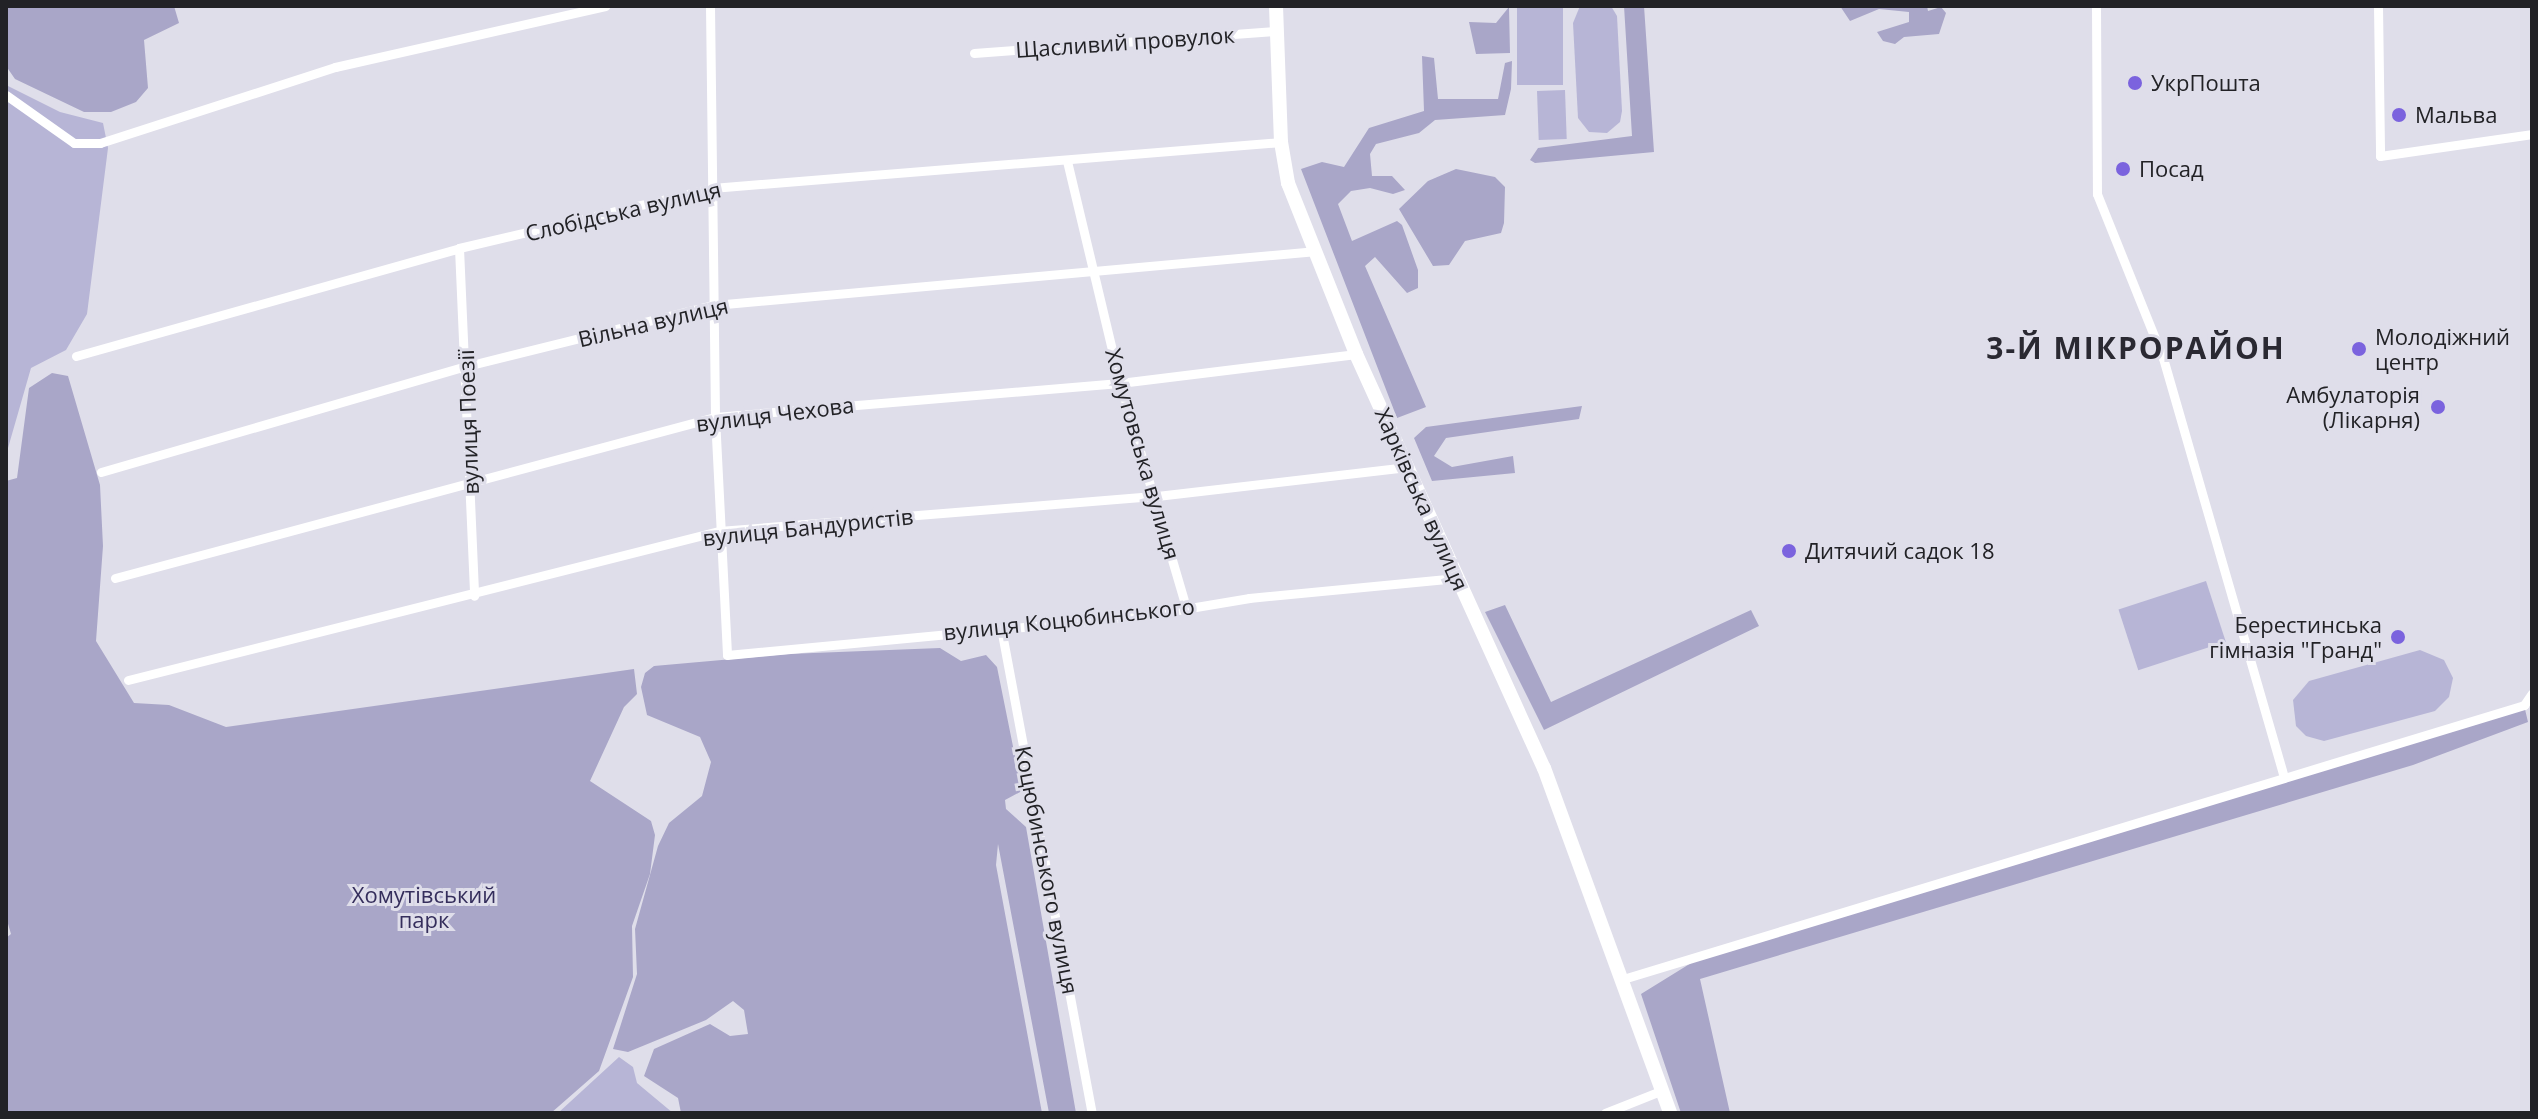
<!DOCTYPE html>
<html>
<head>
<meta charset="utf-8">
<style>
	body { margin:0 }
	#map { position:relative; width:2538px; height:1119px; overflow:hidden; background:#dfdeea; font-family:"Open Sans",sans-serif }
	div>[style] { position:absolute }
	[style*='--x'] { left:calc(var(--x)*1px); top:calc(var(--y)*1px); width:calc(var(--w)*1px); rotate:calc(var(--a)*1deg) }
	.green>* { inset:0; background:#b7b5d6; transform-origin:0 0 }
	.forest>* { inset:0; background:#a9a6c8 }
	.street>* { height:9px; margin:-4.5px; padding:0 4.5px; transform-origin:4.5px; border-radius:4.5px; background:#fff }
	.secondary>* { height:14px; margin:-7px; padding:0 7px; transform-origin:7px; border-radius:7px; background:#fff }
	.dots>* { width:22px; height:22px; translate:-50% -50%; box-sizing:border-box; border:4px solid #dfdeea; border-radius:50% }
	span { translate:-50% -50%; white-space:nowrap; text-align:center; line-height:1.15; -webkit-text-stroke:6px #dfdeea; paint-order:stroke }
	.street-label { font-size:22px; color:#222226 }
	.poi-label { font-size:22px; color:#222226 }
	.left { translate:0 -50%; text-align:left }
	.right { translate:-100% -50%; text-align:right }
	.park-label { font-size:22px; color:#352e5c }
	.district-label { font-size:30px; color:#2a2932; font-weight:700; letter-spacing:2px }
	.frame { position:absolute; inset:0; border:8px solid #222226; pointer-events:none }
</style>
</head>
<body>
<div id="map">
	<div class="green">
		<i style="left:1517px;top:6px;width:46px;height:79px"></i>
		<i style="clip-path:polygon(1580px 6px,1611px 6px,1617px 16px,1622px 111px,1620px 122px,1607px 133px,1589px 132px,1578px 118px,1573px 23px)"></i>
		<i style="clip-path:polygon(6px 85px,60px 112px,103px 123px,108px 148px,87px 314px,66px 350px,31px 368px,6px 455px)"></i>
		<i style="left:1565px;top:90px;width:49px;height:28px;rotate:88deg"></i>
		<i style="left:2206px;top:581px;width:64px;height:92px;rotate:72deg"></i>
		<i style="clip-path:polygon(2420px 650px,2444px 660px,2453px 678px,2449px 697px,2435px 711px,2324px 741px,2306px 736px,2296px 726px,2293px 700px,2309px 681px)"></i>
		<i style="clip-path:polygon(619px 1057px,633px 1067px,637px 1083px,673px 1113px,558px 1113px)"></i>
	</div>
	<div class="forest">
		<i style="clip-path:polygon(6px 6px,174px 6px,179px 23px,144px 40px,148px 88px,136px 102px,111px 112px,84px 112px,15px 79px,6px 66px)"></i>
		<i style="clip-path:polygon(1624px 6px,1644px 6px,1654px 152px,1535px 163px,1530px 160px,1538px 148px,1632px 136px)"></i>
		<i style="clip-path:polygon(1840px 6px,1927px 6px,1928px 11px,1941px 7px,1946px 13px,1939px 34px,1904px 37px,1895px 44px,1883px 41px,1877px 32px,1909px 22px,1909px 12px,1879px 9px,1850px 21px)"></i>
		<i style="clip-path:polygon(1509px 7px,1510px 53px,1476px 54px,1469px 22px,1496px 23px)"></i>
		<i style="clip-path:polygon(1422px 56px,1434px 58px,1438px 99px,1498px 99px,1505px 63px,1512px 61px,1511px 89px,1505px 115px,1435px 120px,1419px 133px,1376px 144px,1370px 154px,1372px 176px,1392px 176px,1405px 190px,1393px 194px,1370px 188px,1351px 191px,1338px 204px,1352px 241px,1397px 221px,1402px 225px,1418px 270px,1418px 288px,1407px 293px,1375px 257px,1365px 266px,1426px 407px,1397px 418px,1301px 169px,1322px 162px,1344px 167px,1369px 128px,1424px 111px)"></i>
		<i style="clip-path:polygon(1456px 169px,1495px 177px,1505px 187px,1504px 223px,1501px 233px,1465px 241px,1449px 265px,1433px 266px,1399px 209px,1428px 181px)"></i>
		<i style="clip-path:polygon(52px 373px,68px 376px,100px 485px,103px 546px,96px 641px,134px 703px,169px 705px,226px 727px,634px 669px,637px 694px,624px 707px,590px 781px,651px 821px,655px 835px,650px 874px,632px 926px,633px 977px,599px 1071px,551px 1113px,6px 1113px,6px 938px,11px 934px,6px 917px,6px 481px,17px 478px,29px 388px)"></i>
		<i style="clip-path:polygon(1582px 406px,1579px 419px,1446px 438px,1434px 456px,1452px 467px,1513px 456px,1515px 473px,1432px 481px,1414px 438px,1426px 427px)"></i>
		<i style="clip-path:polygon(1505px 605px,1551px 702px,1751px 610px,1759px 626px,1544px 730px,1485px 612px)"></i>
		<i style="clip-path:polygon(940px 648px,961px 661px,986px 655px,997px 667px,1022px 791px,1005px 800px,1006px 809px,1026px 827px,1076px 1113px,1049px 1113px,998px 844px,996px 865px,1042px 1113px,681px 1113px,678px 1098px,644px 1076px,654px 1049px,710px 1024px,730px 1036px,748px 1034px,744px 1010px,733px 1001px,706px 1020px,628px 1052px,613px 1049px,637px 974px,635px 929px,658px 846px,669px 823px,702px 796px,711px 762px,700px 737px,647px 715px,641px 687px,645px 673px,654px 666px,788px 654px)"></i>
		<i style="clip-path:polygon(2524px 705px,2528px 722px,2413px 765px,1700px 979px,1730px 1113px,1681px 1113px,1641px 994px,1696px 960px)"></i>
	</div>
	<div class="street">
		<i style="--x:710;--y:6;--w:411;--a:89.3"></i>
		<i style="--x:715;--y:417;--w:238;--a:87.1"></i>
		<i style="--x:727;--y:655;--w:417;--a:-5.4"></i>
		<i style="--x:1142;--y:616;--w:109;--a:-9.5"></i>
		<i style="--x:1249;--y:598;--w:209;--a:-5.5"></i>
		<i style="--x:2096;--y:6;--w:188;--a:89.7"></i>
		<i style="--x:2097;--y:194;--w:177;--a:68.1"></i>
		<i style="--x:2163;--y:358;--w:436;--a:73.9"></i>
		<i style="--x:2378;--y:6;--w:150;--a:89.2"></i>
		<i style="--x:2380;--y:156;--w:154;--a:-8.2"></i>
		<i style="--x:974;--y:53;--w:303;--a:-4.2"></i>
		<i style="--x:6;--y:95;--w:83;--a:35.2"></i>
		<i style="--x:74;--y:143;--w:26;--a:0"></i>
		<i style="--x:100;--y:143;--w:247;--a:-17.9"></i>
		<i style="--x:335;--y:67;--w:277;--a:-12.7"></i>
		<i style="--x:1067;--y:161;--w:228;--a:76.6"></i>
		<i style="--x:1120;--y:383;--w:234;--a:73.6"></i>
		<i style="--x:459;--y:248;--w:348;--a:87.5"></i>
		<i style="--x:76;--y:356;--w:398;--a:-15.7"></i>
		<i style="--x:459;--y:248;--w:260;--a:-13.3"></i>
		<i style="--x:712;--y:188;--w:571;--a:-4.62"></i>
		<i style="--x:101;--y:472;--w:381;--a:-16.2"></i>
		<i style="--x:467;--y:366;--w:254;--a:-13.9"></i>
		<i style="--x:714;--y:305;--w:605;--a:-5.12"></i>
		<i style="--x:115;--y:578;--w:621;--a:-15.02"></i>
		<i style="--x:715;--y:417;--w:406;--a:-4.8"></i>
		<i style="--x:1120;--y:383;--w:238;--a:-7"></i>
		<i style="--x:1001;--y:628;--w:493;--a:79.4"></i>
		<i style="--x:128;--y:680;--w:609;--a:-14.15"></i>
		<i style="--x:719;--y:531;--w:439;--a:-4.6"></i>
		<i style="--x:1157;--y:496;--w:252;--a:-6.6"></i>
		<i style="--x:1623;--y:979;--w:942;--a:-16.91"></i>
		<i style="--x:2524;--y:705;--w:14;--a:-56"></i>
		<i style="--x:1605;--y:1113;--w:62;--a:-21.6"></i>
	</div>
	<div class="secondary">
		<i style="--x:1276;--y:6;--w:136;--a:87.9"></i>
		<i style="--x:1281;--y:142;--w:42;--a:80.3"></i>
		<i style="--x:1288;--y:183;--w:184;--a:68.3"></i>
		<i style="--x:1356;--y:354;--w:455;--a:65.6"></i>
		<i style="--x:1544;--y:768;--w:367;--a:69.9"></i>
	</div>
	<div class="dots">
		<i style="left:2135px;top:83px;background:#7b63de"></i>
		<i style="left:2399px;top:115px;background:#7b63de"></i>
		<i style="left:2123px;top:169px;background:#7b63de"></i>
		<i style="left:2359px;top:349px;background:#7b63de"></i>
		<i style="left:2438px;top:407px;background:#7b63de"></i>
		<i style="left:1789px;top:551px;background:#7b63de"></i>
		<i style="left:2398px;top:637px;background:#7b63de"></i>
	</div>
	<div class="street-label">
		<span style="left:1125px;top:42px;rotate:-4deg">Щасливий провулок</span>
		<span style="left:623px;top:211px;rotate:-13deg">Слобідська вулиця</span>
		<span style="left:653px;top:322px;rotate:-13deg">Вільна вулиця</span>
		<span style="left:775px;top:414px;rotate:-7deg">вулиця Чехова</span>
		<span style="left:468px;top:422px;rotate:-92deg">вулиця Поезії</span>
		<span style="left:1143px;top:454px;rotate:74deg">Хомутовська вулиця</span>
		<span style="left:1422px;top:499px;rotate:66deg">Харківська вулиця</span>
		<span style="left:808px;top:527px;rotate:-6deg">вулиця Бандуристів</span>
		<span style="left:1069px;top:619px;rotate:-6deg">вулиця Коцюбинського</span>
		<span style="left:1047px;top:870px;rotate:79deg">Коцюбинського вулиця</span>
	</div>
	<div class="poi-label">
		<span class="left" style="left:2151px;top:83px">УкрПошта</span>
		<span class="left" style="left:2415px;top:115px">Мальва</span>
		<span class="left" style="left:2139px;top:169px">Посад</span>
		<span class="left" style="left:2375px;top:349px">Молодіжний<br>центр</span>
		<span class="right" style="left:2420px;top:407px">Амбулаторія<br>(Лікарня)</span>
		<span class="left" style="left:1805px;top:551px">Дитячий садок 18</span>
		<span class="right" style="left:2382px;top:637px">Берестинська<br>гімназія "Гранд"</span>
	</div>
	<div class="park-label">
		<span style="left:424px;top:907px">Хомутівський<br>парк</span>
	</div>
	<div class="district-label">
		<span style="left:2136px;top:348px">3-Й МІКРОРАЙОН</span>
	</div>
	<div class="frame"></div>
</div>
</body>
</html>
